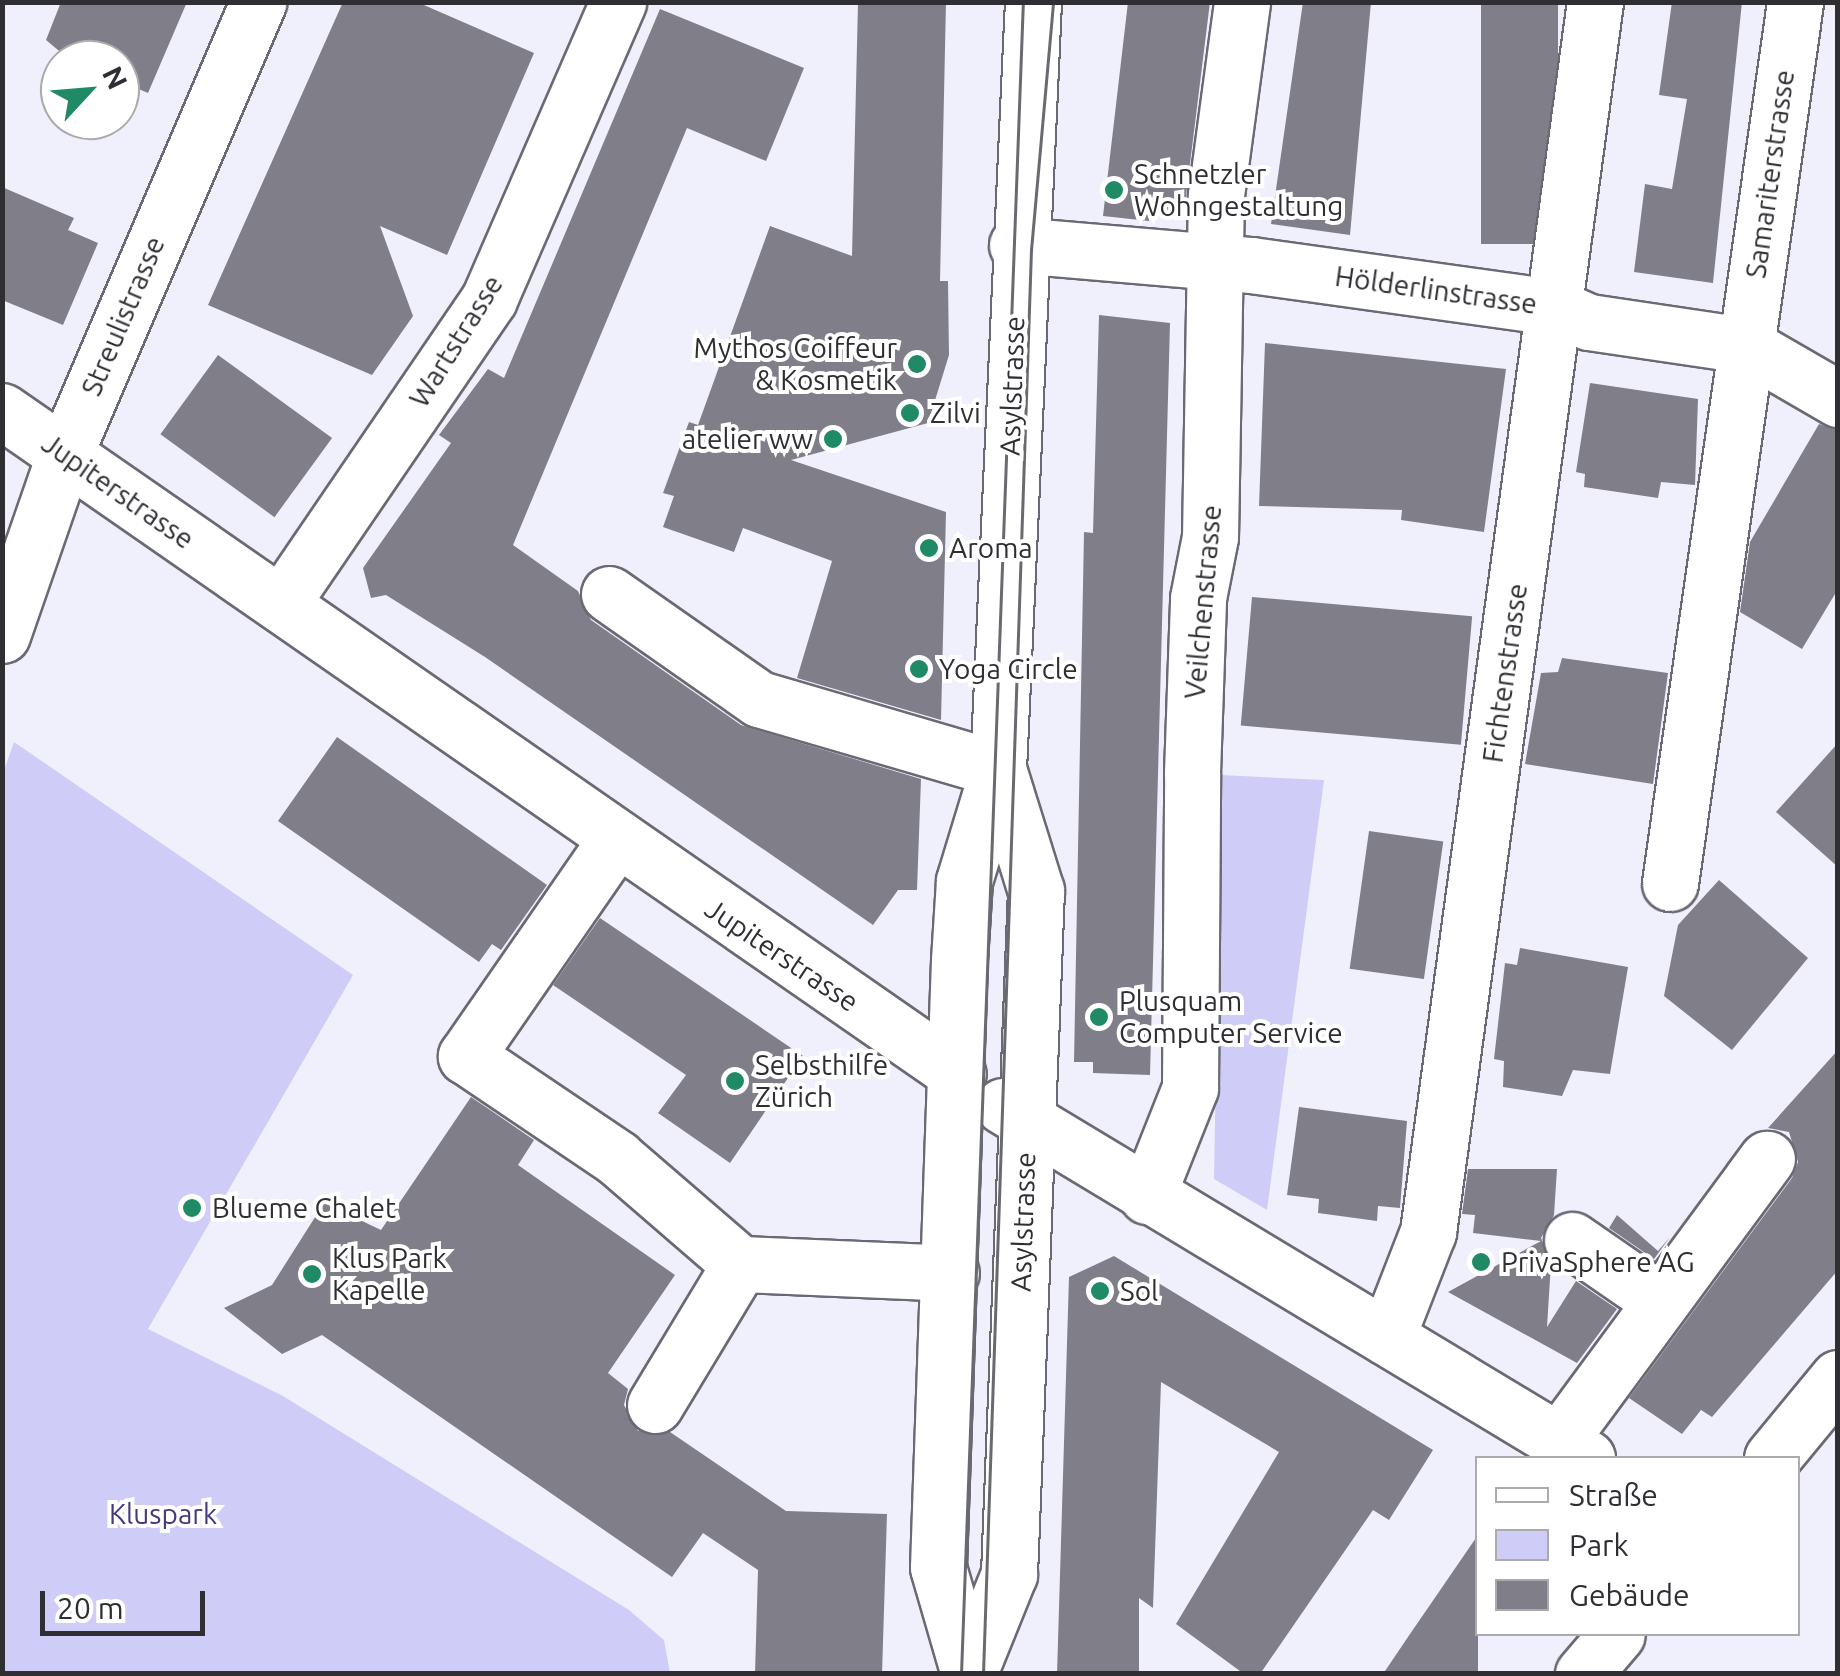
<!DOCTYPE html>
<html>
<head>
<meta charset="utf-8">
<style>
	body { margin:0 }
	#map { position:relative; width:1840px; height:1676px; overflow:hidden; background:#f0f0fc; font-family:Ubuntu,sans-serif }
	div>[style] { position:absolute }
	[style*='--x'] { left:calc(var(--x)*1px); top:calc(var(--y)*1px); width:calc(var(--w)*1px); rotate:calc(var(--a)*1deg) }
	.green>* { inset:0; background:#cfcdf7 }
	.building>* { inset:0; background:#7f7e89; transform-origin:0 0 }
	.roads { filter:drop-shadow(2px 0 #6a6974) drop-shadow(-2px 0 #6a6974) drop-shadow(0 2px #6a6974) drop-shadow(0 -2px #6a6974) }
	.minor>* { height:55px; margin:-27.5px; padding:0 27.5px; transform-origin:27.5px; border-radius:27.5px; background:#fff }
	.major>* { height:55px; margin:-27.5px; padding:0 27.5px; transform-origin:27.5px; border-radius:27.5px; background:#fff }
	.tram>* { height:2.5px; margin:-1.25px; padding:0 1.25px; transform-origin:1.25px; border-radius:1.25px; background:#696970 }
	.dots>* { width:28px; height:28px; translate:-50% -50%; box-sizing:border-box; border:5px solid #fff; border-radius:50% }
	span { translate:-50% -50%; white-space:nowrap; text-align:center; line-height:1.15; -webkit-text-stroke:8px #fff; paint-order:stroke }
	.poi-label { font-size:28px; color:#2e2e33 }
	.left { translate:0 -50%; text-align:left }
	.right { translate:-100% -50%; text-align:right }
	.street-label { font-size:28px; color:#2e2e33 }
	.park-label { font-size:28px; color:#43397c }
	.frame { position:absolute; inset:0; border:5px solid #2e2e33; pointer-events:none }
	.legend { position:absolute; left:1475px; top:1456px; width:325px; height:180px; box-sizing:border-box; background:#fff; border:2px solid #ababad; margin:0; padding:12px 18px; list-style:none; font-size:30px; color:#2e2e33 }
	.legend li { display:flex; align-items:center; gap:20px; height:50px }
	.legend b { width:50px; border:2px solid #ababad }
	.north { position:absolute; left:40px; top:40px; width:100px; height:100px; box-sizing:border-box; background:#fff; border:2px solid #ababad; border-radius:50%; rotate:64deg; font-size:28px; font-weight:700; line-height:40px; text-align:center; color:#2e2e33 }
	.north::after { content:''; display:block; margin:auto; width:35px; height:45px; background:#208a66; clip-path:polygon(50% 0,100% 100%,50% 72%,0 100%) }
	.scale { position:absolute; left:40px; top:1591px; width:165px; height:45px; box-sizing:border-box; border:5px solid #2e2e33; border-top:0; padding-left:12px; font-size:30px; line-height:35px; white-space:nowrap; color:#2e2e33; -webkit-text-stroke:8px #fff; paint-order:stroke }
</style>
</head>
<body>
<div id="map">
	<div class="green">
		<i style="clip-path:polygon(14px 742px,353px 975px,148px 1329px,283px 1396px,629px 1610px,664px 1640px,670px 1673px,3px 1673px,2px 776px)"></i>
		<i style="clip-path:polygon(1221px 775px,1324px 780px,1267px 1210px,1214px 1179px)"></i>
	</div>
	<div class="building">
		<i style="clip-path:polygon(61px 2px,187px 2px,148px 93px,120px 81px,120px 60px,70px 60px,46px 40px)"></i>
		<i style="clip-path:polygon(343px 2px,417px 2px,534px 53px,447px 255px,380px 226px,413px 316px,372px 375px,208px 305px)"></i>
		<i style="clip-path:polygon(858px 2px,946px 2px,940px 281px,948px 281px,949px 355px,928px 423px,791px 460px,946px 512px,941px 720px,797px 678px,832px 561px,743px 528px,734px 552px,663px 527px,674px 496px,663px 493px,689px 422px,698px 425px,770px 226px,852px 256px)"></i>
		<i style="clip-path:polygon(1128px 2px,1210px 2px,1184px 212px,1150px 208px,1149px 221px,1103px 216px)"></i>
		<i style="clip-path:polygon(1303px 2px,1371px 2px,1350px 235px,1271px 224px)"></i>
		<i style="left:1481px;top:2px;width:77px;height:242px"></i>
		<i style="clip-path:polygon(1672px 2px,1742px 2px,1713px 283px,1634px 272px,1645px 184px,1672px 189px,1687px 99px,1659px 95px)"></i>
		<i style="clip-path:polygon(660px 9px,804px 68px,766px 161px,687px 128px,513px 545px,578px 591px,591px 620px,741px 725px,921px 779px,917px 890px,898px 890px,873px 925px,485px 657px,386px 595px,371px 598px,363px 568px,451px 443px,439px 435px,488px 369px,504px 378px)"></i>
		<i style="clip-path:polygon(2px 187px,74px 218px,68px 230px,98px 243px,63px 325px,2px 300px)"></i>
		<i style="clip-path:polygon(1099px 315px,1170px 323px,1150px 1075px,1093px 1073px,1093px 1062px,1074px 1062px,1084px 532px,1093px 533px)"></i>
		<i style="clip-path:polygon(1265px 343px,1506px 369px,1484px 532px,1401px 520px,1402px 510px,1259px 506px)"></i>
		<i style="left:218px;top:355px;width:141px;height:98px;rotate:36deg"></i>
		<i style="clip-path:polygon(1590px 383px,1698px 399px,1695px 485px,1661px 482px,1658px 498px,1584px 487px,1585px 474px,1576px 472px)"></i>
		<i style="clip-path:polygon(1819px 424px,1838px 430px,1838px 589px,1802px 649px,1740px 612px,1750px 542px)"></i>
		<i style="left:1252px;top:597px;width:221px;height:129px;rotate:5deg"></i>
		<i style="clip-path:polygon(1562px 658px,1668px 673px,1653px 784px,1525px 764px,1541px 673px,1558px 672px)"></i>
		<i style="clip-path:polygon(337px 737px,547px 885px,501px 950px,492px 944px,479px 962px,278px 821px)"></i>
		<i style="clip-path:polygon(1838px 743px,1838px 867px,1776px 812px)"></i>
		<i style="left:1369px;top:831px;width:75px;height:139px;rotate:8deg"></i>
		<i style="clip-path:polygon(1719px 880px,1808px 958px,1732px 1050px,1664px 996px,1678px 925px)"></i>
		<i style="clip-path:polygon(600px 918px,803px 1056px,730px 1163px,658px 1113px,686px 1075px,553px 985px)"></i>
		<i style="clip-path:polygon(1520px 948px,1628px 967px,1610px 1074px,1573px 1070px,1562px 1096px,1503px 1087px,1504px 1061px,1494px 1059px,1505px 963px,1517px 965px)"></i>
		<i style="clip-path:polygon(1838px 1050px,1838px 1270px,1712px 1417px,1701px 1410px,1682px 1434px,1629px 1398px,1792px 1178px,1798px 1162px,1789px 1132px,1768px 1128px)"></i>
		<i style="clip-path:polygon(471px 1097px,534px 1140px,518px 1165px,675px 1275px,608px 1373px,628px 1389px,624px 1405px,638px 1431px,670px 1432px,786px 1511px,887px 1514px,882px 1674px,755px 1674px,758px 1570px,703px 1533px,672px 1577px,322px 1335px,282px 1354px,224px 1308px,272px 1285px,324px 1203px,381px 1230px)"></i>
		<i style="clip-path:polygon(1299px 1107px,1407px 1121px,1400px 1208px,1378px 1206px,1377px 1221px,1318px 1213px,1319px 1199px,1287px 1195px)"></i>
		<i style="clip-path:polygon(1468px 1169px,1557px 1169px,1554px 1215px,1541px 1238px,1551px 1263px,1547px 1327px,1576px 1281px,1617px 1309px,1577px 1363px,1448px 1292px,1541px 1241px,1473px 1233px,1475px 1215px,1462px 1214px)"></i>
		<i style="clip-path:polygon(1617px 1215px,1658px 1251px,1670px 1237px,1654px 1259px,1609px 1228px)"></i>
		<i style="clip-path:polygon(1114px 1256px,1433px 1450px,1389px 1520px,1373px 1510px,1260px 1674px,1244px 1674px,1176px 1624px,1279px 1452px,1161px 1382px,1153px 1608px,1139px 1598px,1139px 1674px,1057px 1674px,1069px 1277px)"></i>
		<i style="clip-path:polygon(1478px 1535px,1478px 1674px,1383px 1674px,1410px 1634px)"></i>
	</div>
	<div class="roads">
		<div class="minor">
			<i style="--x:1017;--y:245;--w:235;--a:4.9"></i>
			<i style="--x:1251;--y:265;--w:307;--a:7.9"></i>
			<i style="--x:1555;--y:307;--w:37;--a:24"></i>
			<i style="--x:1589;--y:322;--w:158;--a:8.4"></i>
			<i style="--x:1745;--y:345;--w:108;--a:30.1"></i>
			<i style="--x:2;--y:411;--w:1163;--a:34.74"></i>
			<i style="--x:609;--y:594;--w:183;--a:35"></i>
			<i style="--x:759;--y:699;--w:249;--a:16.3"></i>
			<i style="--x:281;--y:604;--w:369;--a:-55.7"></i>
			<i style="--x:489;--y:299;--w:324;--a:-66.5"></i>
			<i style="--x:2;--y:635;--w:193;--a:-70.9"></i>
			<i style="--x:65;--y:453;--w:491;--a:-66.8"></i>
			<i style="--x:615;--y:841;--w:262;--a:124.7"></i>
			<i style="--x:466;--y:1056;--w:182;--a:34"></i>
			<i style="--x:617;--y:1158;--w:162;--a:40.8"></i>
			<i style="--x:1670;--y:883;--w:890;--a:-81.92"></i>
			<i style="--x:1147;--y:1196;--w:116;--a:-68.3"></i>
			<i style="--x:1190;--y:1088;--w:315;--a:-89.6"></i>
			<i style="--x:1192;--y:773;--w:175;--a:-88"></i>
			<i style="--x:1198;--y:598;--w:62;--a:-78.9"></i>
			<i style="--x:1210;--y:537;--w:342;--a:-89"></i>
			<i style="--x:1216;--y:195;--w:195;--a:-82.3"></i>
			<i style="--x:1572;--y:1240;--w:106;--a:34.6"></i>
			<i style="--x:1387;--y:1337;--w:113;--a:-68.7"></i>
			<i style="--x:1428;--y:1232;--w:1241;--a:-82.27"></i>
			<i style="--x:655;--y:1405;--w:165;--a:-58.9"></i>
			<i style="--x:740;--y:1264;--w:211;--a:2.4"></i>
			<i style="--x:1558;--y:1442;--w:352;--a:-53.6"></i>
		</div>
		<div class="major">
			<i style="--x:1003;--y:1106;--w:682;--a:31.08"></i>
			<i style="--x:1772;--y:1458;--w:104;--a:-50.5"></i>
			<i style="--x:969;--y:1673;--w:107;--a:-68"></i>
			<i style="--x:1009;--y:1574;--w:684;--a:-87.74"></i>
			<i style="--x:1036;--y:891;--w:128;--a:-107.3"></i>
			<i style="--x:969;--y:1674;--w:111;--a:-106.2"></i>
			<i style="--x:938;--y:1567;--w:607;--a:-88.02"></i>
			<i style="--x:959;--y:960;--w:79;--a:-86.4"></i>
			<i style="--x:964;--y:881;--w:117;--a:-73.1"></i>
			<i style="--x:998;--y:769;--w:768;--a:-87.39"></i>
			<i style="--x:1583;--y:1674;--w:52;--a:-49.6"></i>
		</div>
	</div>
	<div class="tram">
		<i style="--x:961;--y:1674;--w:1673;--a:-87.88"></i>
		<i style="--x:983;--y:1674;--w:1425;--a:-88.07"></i>
		<i style="--x:1031;--y:250;--w:249;--a:-84.9"></i>
	</div>
	<div class="dots">
		<i style="left:1114px;top:190px;background:#208a66"></i>
		<i style="left:917px;top:364px;background:#208a66"></i>
		<i style="left:910px;top:413px;background:#208a66"></i>
		<i style="left:833px;top:439px;background:#208a66"></i>
		<i style="left:929px;top:548px;background:#208a66"></i>
		<i style="left:919px;top:669px;background:#208a66"></i>
		<i style="left:1099px;top:1017px;background:#208a66"></i>
		<i style="left:735px;top:1081px;background:#208a66"></i>
		<i style="left:192px;top:1208px;background:#208a66"></i>
		<i style="left:1481px;top:1262px;background:#208a66"></i>
		<i style="left:312px;top:1274px;background:#208a66"></i>
		<i style="left:1100px;top:1291px;background:#208a66"></i>
	</div>
	<div class="poi-label">
		<span class="left" style="left:1134px;top:190px">Schnetzler<br>Wohngestaltung</span>
		<span class="right" style="left:897px;top:364px">Mythos Coiffeur<br>&amp; Kosmetik</span>
		<span class="left" style="left:930px;top:413px">Zilvi</span>
		<span class="right" style="left:813px;top:439px">atelier ww</span>
		<span class="left" style="left:949px;top:548px">Aroma</span>
		<span class="left" style="left:939px;top:669px">Yoga Circle</span>
		<span class="left" style="left:1119px;top:1017px">Plusquam<br>Computer Service</span>
		<span class="left" style="left:755px;top:1081px">Selbsthilfe<br>Zürich</span>
		<span class="left" style="left:212px;top:1208px">Blueme Chalet</span>
		<span class="left" style="left:332px;top:1274px">Klus Park<br>Kapelle</span>
		<span class="left" style="left:1501px;top:1262px">PrivaSphere AG</span>
		<span class="left" style="left:1120px;top:1291px">Sol</span>
	</div>
	<div class="street-label">
		<span style="left:1770px;top:174px;rotate:-82deg">Samariterstrasse</span>
		<span style="left:1436px;top:290px;rotate:8deg">Hölderlinstrasse</span>
		<span style="left:123px;top:316px;rotate:-67deg">Streulistrasse</span>
		<span style="left:456px;top:341px;rotate:-58deg">Wartstrasse</span>
		<span style="left:1012px;top:386px;rotate:-88deg">Asylstrasse</span>
		<span style="left:118px;top:491px;rotate:35deg">Jupiterstrasse</span>
		<span style="left:1203px;top:602px;rotate:-85deg">Veilchenstrasse</span>
		<span style="left:1505px;top:673px;rotate:-82deg">Fichtenstrasse</span>
		<span style="left:782px;top:955px;rotate:34deg">Jupiterstrasse</span>
		<span style="left:1023px;top:1222px;rotate:-88deg">Asylstrasse</span>
	</div>
	<div class="park-label">
		<span style="left:163px;top:1514px">Kluspark</span>
	</div>
	<div class="frame"></div>
	<ul class="legend">
	<li><b style="height:12px;background:#fff"></b>Straße</li>
	<li><b style="height:28px;background:#cfcdf7"></b>Park</li>
	<li><b style="height:28px;background:#7f7e89"></b>Gebäude</li>
	</ul>
	<div class="north">N</div>
	<div class="scale">20 m</div>
</div>
</body>
</html>
